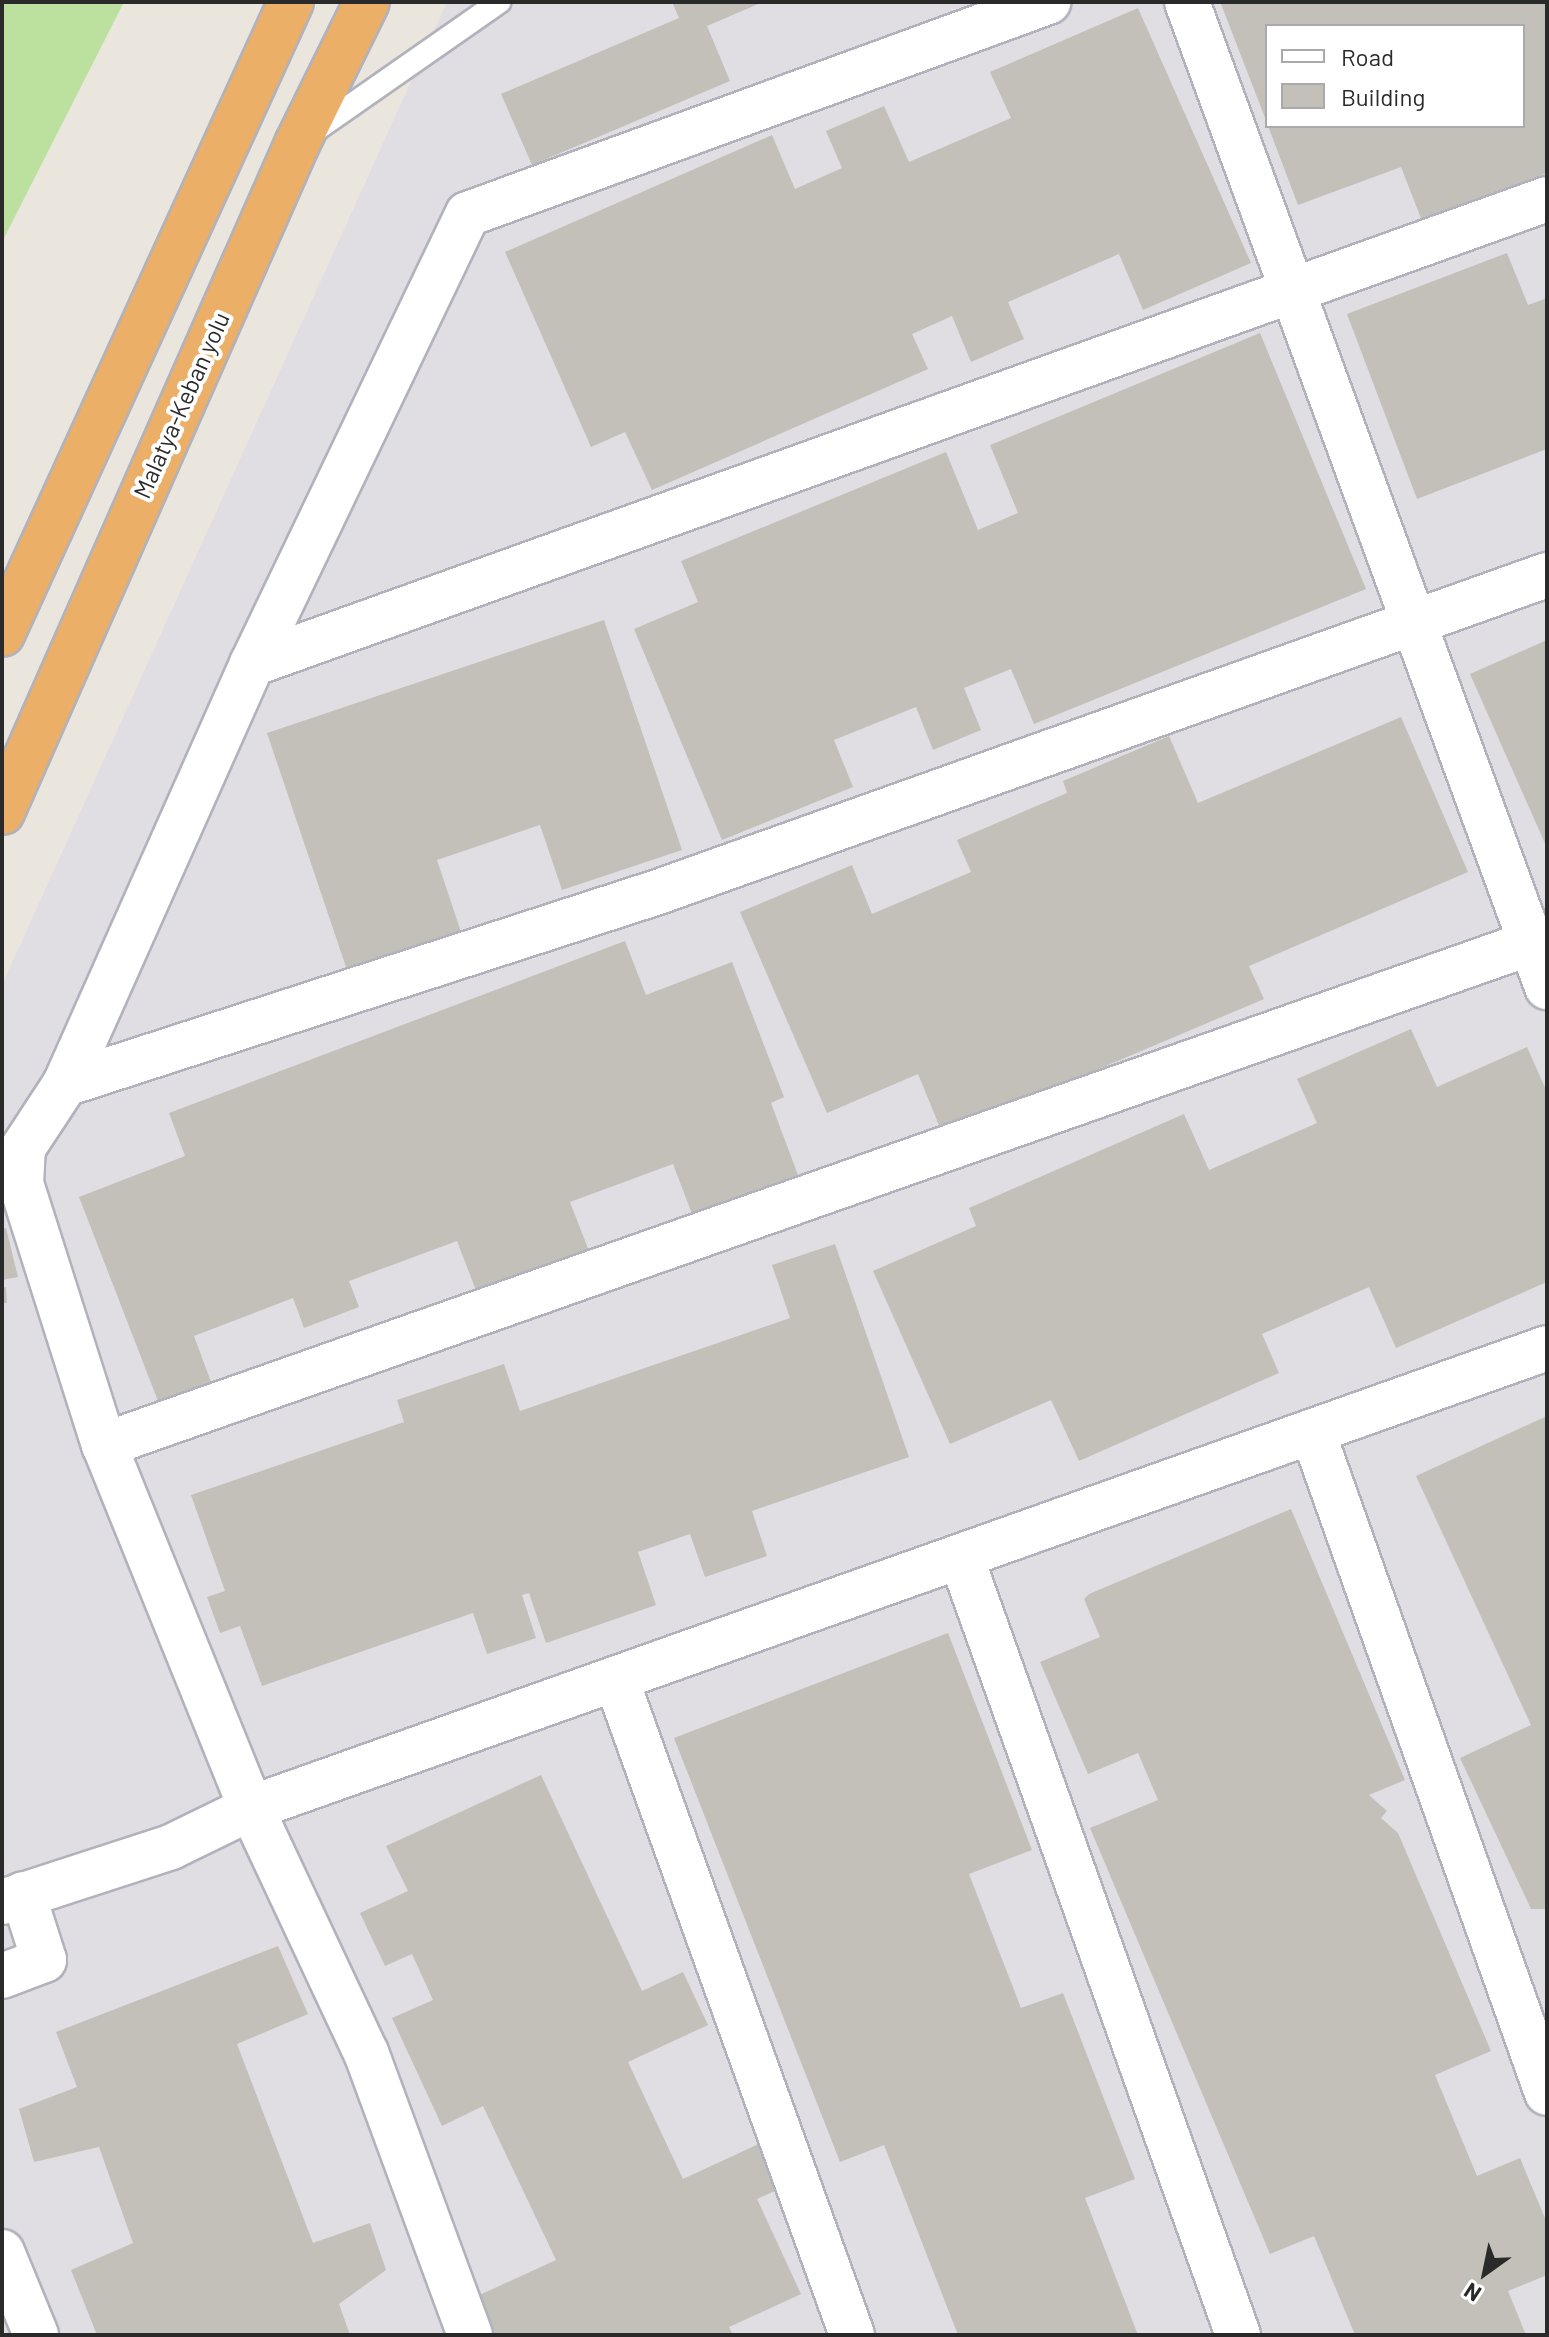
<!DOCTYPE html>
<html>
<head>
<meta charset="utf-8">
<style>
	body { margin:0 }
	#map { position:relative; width:1549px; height:2337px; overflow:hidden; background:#eae6de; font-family:Barlow,sans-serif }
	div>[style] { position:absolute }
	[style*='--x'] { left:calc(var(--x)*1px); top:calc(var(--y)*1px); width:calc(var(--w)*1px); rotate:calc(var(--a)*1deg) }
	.industrial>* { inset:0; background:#e0dde3 }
	.pitch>* { inset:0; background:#bce09d }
	.building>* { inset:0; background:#c3c0b9 }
	.roads { filter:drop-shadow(2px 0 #b1b2bc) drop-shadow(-2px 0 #b1b2bc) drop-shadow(0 2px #b1b2bc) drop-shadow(0 -2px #b1b2bc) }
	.lane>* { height:22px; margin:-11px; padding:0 11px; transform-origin:11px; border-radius:11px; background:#fff }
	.street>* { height:44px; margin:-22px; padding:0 22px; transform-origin:22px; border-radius:22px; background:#fff }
	.highway>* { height:44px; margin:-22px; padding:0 22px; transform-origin:22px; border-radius:22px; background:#ebaf68 }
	span { translate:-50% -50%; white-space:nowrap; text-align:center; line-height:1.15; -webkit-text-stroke:8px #fff; paint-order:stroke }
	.street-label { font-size:24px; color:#2a2a2a }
	.frame { position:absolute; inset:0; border:4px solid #2a2a2a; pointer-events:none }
	.legend { position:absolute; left:1265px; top:24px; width:260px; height:104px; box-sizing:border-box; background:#fff; border:2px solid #aaa; margin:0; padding:10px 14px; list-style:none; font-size:24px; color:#2a2a2a }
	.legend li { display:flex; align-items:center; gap:16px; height:40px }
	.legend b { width:40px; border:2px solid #aaa }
	.north { position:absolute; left:1445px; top:2233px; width:80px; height:80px; -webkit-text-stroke:6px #fff; paint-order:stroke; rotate:213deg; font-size:22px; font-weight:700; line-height:32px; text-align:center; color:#2a2a2a }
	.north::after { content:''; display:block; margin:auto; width:28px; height:36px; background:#2a2a2a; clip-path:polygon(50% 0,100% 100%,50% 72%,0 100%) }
</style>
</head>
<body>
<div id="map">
	<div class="industrial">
		<i style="clip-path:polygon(evenodd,447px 2px,1547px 2px,1547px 2335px,2px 2335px,2px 985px,447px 2px,1267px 26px,1523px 26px,1523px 126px,1267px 126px,1267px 26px)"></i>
	</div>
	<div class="pitch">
		<i style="clip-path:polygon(2px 2px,124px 2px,2px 242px)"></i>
	</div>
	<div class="building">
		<i style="clip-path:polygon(672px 2px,763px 2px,707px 26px,730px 81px,532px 165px,501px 94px,679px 18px)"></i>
		<i style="clip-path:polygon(1547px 2px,1547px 173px,1422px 221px,1401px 167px,1298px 205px,1268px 126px,1523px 126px,1523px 26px,1267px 26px,1267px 123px,1221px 4px)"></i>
		<i style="clip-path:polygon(1138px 8px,1251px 263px,1143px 310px,1119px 254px,1008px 302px,1024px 339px,971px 362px,952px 316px,912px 334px,928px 369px,652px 490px,625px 432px,591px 447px,505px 252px,772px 135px,795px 189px,842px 168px,826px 131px,884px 106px,909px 162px,1011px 118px,990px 72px)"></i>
		<i style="clip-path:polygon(1507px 253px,1528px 305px,1547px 298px,1547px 449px,1417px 499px,1347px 314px)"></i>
		<i style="clip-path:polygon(1260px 333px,1366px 589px,1034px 724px,1011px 669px,964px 688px,981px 730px,933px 750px,916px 707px,834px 740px,853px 787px,722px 840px,634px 629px,698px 602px,681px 561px,946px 452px,978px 530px,1018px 513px,990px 445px)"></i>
		<i style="clip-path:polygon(604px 620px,682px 850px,562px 890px,540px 825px,437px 860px,462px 935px,348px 973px,267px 733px)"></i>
		<i style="clip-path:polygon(1547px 640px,1547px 848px,1470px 674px)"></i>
		<i style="clip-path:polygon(1401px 717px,1468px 872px,1249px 966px,1264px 999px,943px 1135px,918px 1074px,827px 1113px,740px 912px,852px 865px,872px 914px,971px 872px,957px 840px,1067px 793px,1063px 781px,1169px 736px,1198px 803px)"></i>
		<i style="clip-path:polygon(625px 941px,646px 995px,732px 962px,784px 1097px,771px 1103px,798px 1175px,692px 1214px,673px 1164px,570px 1202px,589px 1251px,477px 1293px,457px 1241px,349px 1281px,359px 1307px,304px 1328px,293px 1298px,194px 1336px,211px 1382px,158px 1401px,79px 1197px,185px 1156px,169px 1113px)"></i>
		<i style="clip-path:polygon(1411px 1029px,1437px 1087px,1527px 1047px,1547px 1092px,1547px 1282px,1396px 1348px,1369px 1287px,1262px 1334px,1279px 1373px,1079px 1461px,1051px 1400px,950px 1444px,873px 1271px,976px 1226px,969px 1208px,1184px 1114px,1209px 1170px,1317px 1123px,1297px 1079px)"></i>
		<i style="clip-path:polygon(6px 1228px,18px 1277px,2px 1280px,2px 1229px)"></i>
		<i style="clip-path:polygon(835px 1244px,909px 1457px,752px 1511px,767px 1556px,705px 1577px,690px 1534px,638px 1552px,656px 1605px,546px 1643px,529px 1593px,522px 1595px,536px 1638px,487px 1654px,473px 1613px,262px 1686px,240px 1626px,220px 1633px,207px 1597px,225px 1591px,191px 1495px,404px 1422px,397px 1400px,504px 1364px,520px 1411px,790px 1318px,772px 1265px)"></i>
		<i style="clip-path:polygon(6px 1287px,7px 1303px,2px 1303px,2px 1288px)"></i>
		<i style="clip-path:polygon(1547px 1416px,1547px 1909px,1531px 1909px,1460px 1758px,1531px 1725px,1416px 1476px)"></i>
		<i style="clip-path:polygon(1291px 1509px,1405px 1780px,1369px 1795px,1387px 1811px,1381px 1818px,1398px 1833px,1491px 2051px,1435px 2075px,1477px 2176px,1520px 2158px,1547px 2223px,1547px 2275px,1508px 2291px,1526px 2335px,1355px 2335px,1314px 2236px,1270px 2254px,1090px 1828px,1158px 1800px,1138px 1753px,1088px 1774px,1040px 1662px,1100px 1637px,1084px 1599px,1089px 1594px)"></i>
		<i style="clip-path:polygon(948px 1633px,1032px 1850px,969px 1874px,1021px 2008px,1063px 1993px,1135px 2179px,1085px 2198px,1138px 2335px,958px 2335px,884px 2145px,840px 2162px,674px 1738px)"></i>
		<i style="clip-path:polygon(541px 1775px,642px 1991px,683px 1972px,708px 2025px,628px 2062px,683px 2179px,763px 2142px,784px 2187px,757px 2199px,801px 2294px,729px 2327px,733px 2335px,490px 2335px,473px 2298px,556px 2260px,483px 2106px,442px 2126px,392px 2018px,433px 2000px,412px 1954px,385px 1966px,360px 1913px,408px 1891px,386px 1846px)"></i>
		<i style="clip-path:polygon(278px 1946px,308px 2014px,237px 2044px,313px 2243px,370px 2223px,386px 2270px,339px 2304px,350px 2335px,97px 2335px,71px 2270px,133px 2243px,99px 2147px,34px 2162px,19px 2109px,77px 2087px,56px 2032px)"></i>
	</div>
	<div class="roads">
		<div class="lane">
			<i style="--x:310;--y:134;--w:231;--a:-34.9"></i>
		</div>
		<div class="street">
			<i style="--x:1187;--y:2;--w:1049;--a:69.92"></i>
			<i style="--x:252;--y:664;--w:1376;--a:-19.75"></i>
			<i style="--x:65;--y:1084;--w:623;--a:-17.94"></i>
			<i style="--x:658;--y:892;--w:944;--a:-19.63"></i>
			<i style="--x:1313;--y:1433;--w:700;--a:70.48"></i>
			<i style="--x:104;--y:1445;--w:1530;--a:-19.39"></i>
			<i style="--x:961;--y:1557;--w:826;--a:70.4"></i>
			<i style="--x:616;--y:1679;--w:697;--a:70.21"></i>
			<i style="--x:2;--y:1902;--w:178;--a:-18"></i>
			<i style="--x:171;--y:1847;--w:89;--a:-26"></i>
			<i style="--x:251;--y:1808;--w:1375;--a:-19.54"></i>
			<i style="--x:2;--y:1976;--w:45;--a:-20.9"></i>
			<i style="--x:44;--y:1960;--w:69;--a:-107.7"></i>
			<i style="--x:2;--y:2252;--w:90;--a:67.7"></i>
			<i style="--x:470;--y:2335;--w:301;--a:-110.2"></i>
			<i style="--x:366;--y:2053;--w:271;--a:-115.1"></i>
			<i style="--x:251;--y:1808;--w:392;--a:-112"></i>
			<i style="--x:104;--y:1445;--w:274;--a:-107.6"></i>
			<i style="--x:21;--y:1184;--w:36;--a:-87"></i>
			<i style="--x:23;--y:1148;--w:77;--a:-56.7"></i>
			<i style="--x:65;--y:1084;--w:460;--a:-66"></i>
			<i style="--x:252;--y:664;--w:499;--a:-64.4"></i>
			<i style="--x:468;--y:214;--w:618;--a:-20.08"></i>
		</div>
		<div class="highway">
			<i style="--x:2;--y:634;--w:695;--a:-65.43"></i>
			<i style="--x:2;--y:812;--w:730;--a:-66.17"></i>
			<i style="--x:297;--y:144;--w:158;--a:-63.8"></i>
		</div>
	</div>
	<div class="street-label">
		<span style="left:181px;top:405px;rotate:-66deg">Malatya-Keban yolu</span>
	</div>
	<div class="frame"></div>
	<ul class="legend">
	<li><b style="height:10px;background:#fff"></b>Road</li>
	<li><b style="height:22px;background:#c3c0b9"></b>Building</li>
	</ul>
	<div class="north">N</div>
</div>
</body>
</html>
